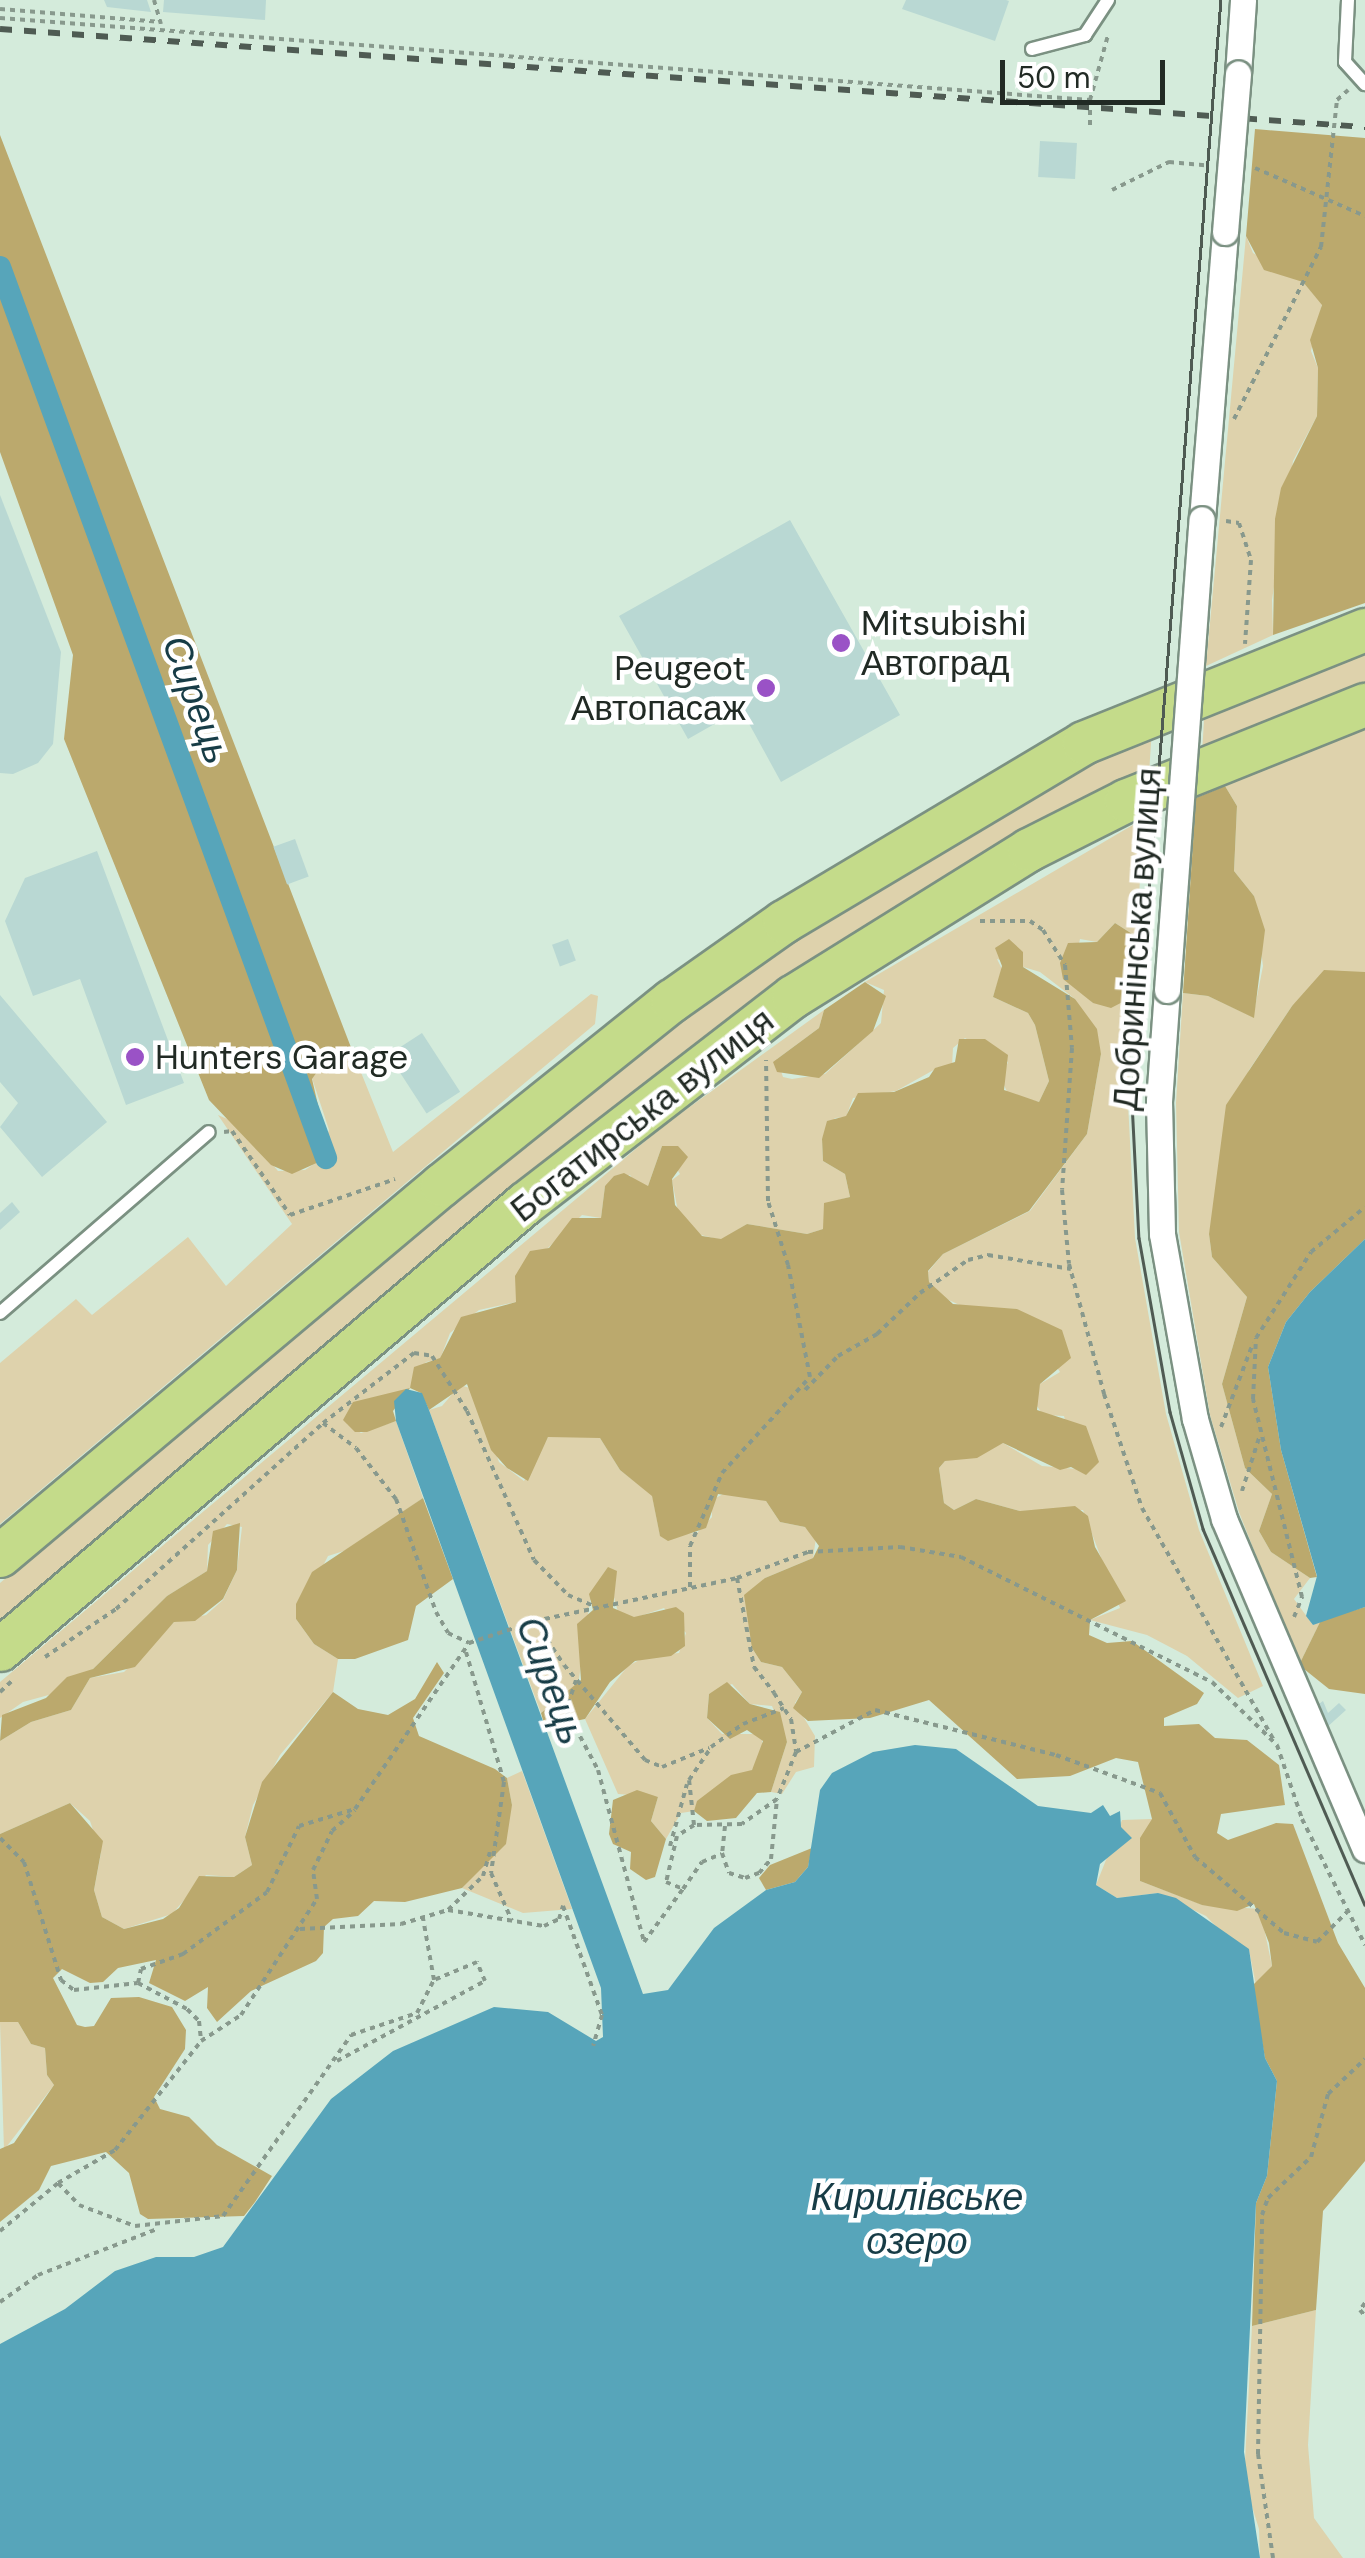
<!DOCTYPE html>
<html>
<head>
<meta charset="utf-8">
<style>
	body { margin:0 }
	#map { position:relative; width:1365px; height:2558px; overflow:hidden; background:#d4ebdb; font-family:"DM Sans",sans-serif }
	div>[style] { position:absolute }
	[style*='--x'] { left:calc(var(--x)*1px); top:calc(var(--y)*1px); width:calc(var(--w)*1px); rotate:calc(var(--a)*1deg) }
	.green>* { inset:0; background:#ded2ac }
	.forest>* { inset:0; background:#bba96d }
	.water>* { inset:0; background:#57a5ba }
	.canal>* { height:22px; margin:-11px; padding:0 11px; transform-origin:11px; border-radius:11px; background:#57a5ba }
	.building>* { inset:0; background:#b9d8d3; transform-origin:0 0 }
	.path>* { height:4px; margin-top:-2px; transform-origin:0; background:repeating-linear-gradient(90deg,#88998d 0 5px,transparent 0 10px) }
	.roads { filter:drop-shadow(2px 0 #7b9182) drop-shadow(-2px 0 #7b9182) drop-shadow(0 2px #7b9182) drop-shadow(0 -2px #7b9182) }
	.lane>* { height:12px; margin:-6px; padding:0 6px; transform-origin:6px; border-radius:6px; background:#fff }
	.street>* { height:25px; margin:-12.5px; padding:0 12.5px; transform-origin:12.5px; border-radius:12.5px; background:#fff }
	.primary>* { height:42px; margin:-21px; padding:0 21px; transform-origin:21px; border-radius:21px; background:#c4db8a }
	.tram>* { height:2.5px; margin:-1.25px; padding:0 1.25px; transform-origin:1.25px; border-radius:1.25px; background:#4f5b53 }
	.rail>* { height:6px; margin-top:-3px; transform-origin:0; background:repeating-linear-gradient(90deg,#4f5b53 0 12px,transparent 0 24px) }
	.bridges { filter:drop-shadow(2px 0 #7b9182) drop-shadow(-2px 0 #7b9182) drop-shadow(0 2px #7b9182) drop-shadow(0 -2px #7b9182) }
	.street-bridge>* { height:25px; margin:-12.5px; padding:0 12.5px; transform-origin:12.5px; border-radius:12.5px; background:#fff }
	.dots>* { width:28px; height:28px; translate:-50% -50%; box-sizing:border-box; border:5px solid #fff; border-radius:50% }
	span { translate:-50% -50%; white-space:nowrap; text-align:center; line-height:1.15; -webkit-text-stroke:9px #fff; paint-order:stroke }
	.poi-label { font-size:35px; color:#212a24 }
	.left { translate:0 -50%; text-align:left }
	.right { translate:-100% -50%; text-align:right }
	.street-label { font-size:35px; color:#212a24 }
	.water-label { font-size:38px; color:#173c46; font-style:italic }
	.scale { position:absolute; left:1000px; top:60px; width:165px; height:45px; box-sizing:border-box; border:5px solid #212a24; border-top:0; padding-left:12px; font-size:30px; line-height:35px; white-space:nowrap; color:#212a24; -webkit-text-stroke:8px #fff; paint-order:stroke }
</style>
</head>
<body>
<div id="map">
	<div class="green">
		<i style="clip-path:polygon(1246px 236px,1253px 253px,1303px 282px,1322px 304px,1311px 351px,1318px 368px,1317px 416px,1293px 461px,1272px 600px,1273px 635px,1206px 666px)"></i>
		<i style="clip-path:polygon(1365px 643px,1365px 687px,1202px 753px,1205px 704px)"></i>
		<i style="clip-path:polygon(1152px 728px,1149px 774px,1023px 838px,0 1627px,0 1583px,482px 1175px,768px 946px)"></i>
		<i style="clip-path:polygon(1365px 729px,1365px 972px,1333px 975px,1292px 1006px,1249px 1070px,1209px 1234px,1212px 1257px,1247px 1297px,1222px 1384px,1245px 1468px,1272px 1494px,1259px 1531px,1271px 1552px,1310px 1578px,1294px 1599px,1313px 1625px,1321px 1620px,1299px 1665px,1239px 1512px,1210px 1415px,1179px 1232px,1176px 1103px,1183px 993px,1208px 996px,1253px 1017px,1263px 966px,1254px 896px,1234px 871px,1237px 806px,1225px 786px)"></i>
		<i style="clip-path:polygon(1143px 819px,1137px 937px,1115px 923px,1097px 942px,1080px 939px,1071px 981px,1093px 1003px,1134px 996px,1128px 1103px,1135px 1238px,1166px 1414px,1199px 1530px,1263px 1686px,1238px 1698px,1187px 1656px,1147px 1635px,1090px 1620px,1120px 1608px,1083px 1510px,1020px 1511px,976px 1499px,954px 1510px,944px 1503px,939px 1468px,945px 1461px,1003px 1443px,1042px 1466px,1077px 1469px,1064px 1416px,1043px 1415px,1035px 1403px,1040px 1384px,1060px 1372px,1017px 1309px,966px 1308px,940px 1296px,929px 1282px,928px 1272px,943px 1254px,1030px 1211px,1087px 1134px,1101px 1054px,1075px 999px,1040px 972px,997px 959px,1002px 969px,993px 997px,1028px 1013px,1035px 1025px,1049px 1081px,1039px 1102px,1008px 1094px,1001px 1078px,1008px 1062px,965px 1038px,953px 1048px,952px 1066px,939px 1067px,896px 1091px,853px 1098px,846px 1117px,835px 1118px,822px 1139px,823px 1161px,845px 1174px,850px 1197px,835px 1201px,823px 1229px,807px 1234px,747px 1224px,721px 1240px,701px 1235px,679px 1217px,672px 1180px,680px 1174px,662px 1146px,648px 1186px,638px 1186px,630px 1175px,605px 1186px,601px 1218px,582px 1215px,548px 1248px,527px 1258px,516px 1302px,479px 1310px,450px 1333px,440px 1359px,426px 1362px,410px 1388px,347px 1424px,361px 1433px,396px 1421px,423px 1498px,350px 1549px,328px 1556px,296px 1619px,314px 1644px,338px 1659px,333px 1692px,280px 1755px,253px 1805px,245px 1837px,252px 1865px,234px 1877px,206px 1875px,172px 1914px,124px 1929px,102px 1917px,94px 1890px,101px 1853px,90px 1821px,70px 1803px,0 1834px,0 1741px,31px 1722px,71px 1710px,90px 1678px,124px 1672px,174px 1622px,206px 1615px,223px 1600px,237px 1570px,242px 1527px,227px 1524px,208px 1545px,207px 1571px,167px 1596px,93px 1669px,56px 1693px,23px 1702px,0 1718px,0 1682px,662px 1127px,824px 1010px,819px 1028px,777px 1059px,783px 1077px,792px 1079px,825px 1074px,881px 1023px,884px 990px,865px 982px)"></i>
		<i style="clip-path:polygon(591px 994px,598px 996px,595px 1024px,0 1524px,0 1363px,76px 1299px,92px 1315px,188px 1237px,226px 1286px,292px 1224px,218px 1115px,239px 1124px,278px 1171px,305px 1170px,317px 1162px,329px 1130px,312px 1078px,319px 1069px,343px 1064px,352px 1050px,393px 1152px)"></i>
		<i style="clip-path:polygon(460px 1385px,473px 1389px,499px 1462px,524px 1481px,548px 1437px,588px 1434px,600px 1438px,620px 1470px,652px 1495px,660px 1535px,697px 1533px,712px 1517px,712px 1500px,725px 1493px,766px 1501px,780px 1522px,805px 1527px,816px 1538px,813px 1558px,765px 1578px,752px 1648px,761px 1662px,782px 1667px,802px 1692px,795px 1703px,815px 1736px,814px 1767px,796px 1772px,782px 1794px,771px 1792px,787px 1742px,772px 1706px,750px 1704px,732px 1684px,709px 1694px,707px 1718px,722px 1734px,762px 1734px,762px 1752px,752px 1770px,694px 1811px,681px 1813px,666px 1839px,651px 1821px,658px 1797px,618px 1794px,585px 1719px,628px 1666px,647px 1656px,679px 1653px,686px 1633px,664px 1608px,634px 1618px,618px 1612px,612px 1590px,590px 1600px,578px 1686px,541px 1713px,429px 1410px,442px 1406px)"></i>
		<i style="clip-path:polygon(522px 1771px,572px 1909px,523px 1913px,462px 1888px,486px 1862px,512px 1805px,507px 1778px)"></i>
		<i style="clip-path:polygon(1152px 1819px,1140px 1881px,1203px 1905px,1260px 1909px,1272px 1966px,1256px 1985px,1249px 1950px,1230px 1941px,1206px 1916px,1158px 1893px,1117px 1898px,1096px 1885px,1122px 1820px)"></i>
		<i style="clip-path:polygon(0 2022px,18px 2022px,31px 2044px,45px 2048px,47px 2075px,54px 2085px,4px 2150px)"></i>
		<i style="clip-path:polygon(1316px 2310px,1308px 2445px,1314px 2518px,1343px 2558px,1260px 2558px,1259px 2529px,1244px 2481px,1252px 2326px)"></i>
	</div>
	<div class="forest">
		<i style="clip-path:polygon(1255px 129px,1365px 138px,1365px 603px,1273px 635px,1275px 519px,1281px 488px,1317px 416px,1318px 368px,1310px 340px,1322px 305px,1303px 282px,1264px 270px,1246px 236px)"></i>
		<i style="clip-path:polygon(0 135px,352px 1050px,343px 1064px,319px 1069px,312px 1079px,330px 1157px,292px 1174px,271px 1165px,209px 1100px,64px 739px,73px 655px,0 452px)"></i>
		<i style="clip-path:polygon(1225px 786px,1237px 806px,1234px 871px,1254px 896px,1265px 930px,1254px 1018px,1208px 996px,1183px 993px,1196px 798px)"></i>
		<i style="clip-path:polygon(1115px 923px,1137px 937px,1134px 996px,1111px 1008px,1093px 1003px,1063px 979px,1060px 963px,1068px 943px,1097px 942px)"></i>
		<i style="clip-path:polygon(1009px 939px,1023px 952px,1023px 967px,1075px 999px,1097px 1029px,1101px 1054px,1087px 1134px,1029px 1211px,943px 1254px,928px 1271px,929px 1282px,953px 1304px,1017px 1309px,1062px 1330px,1071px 1358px,1040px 1384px,1037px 1410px,1086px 1426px,1099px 1462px,1086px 1475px,1071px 1467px,1060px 1470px,1003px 1443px,977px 1458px,945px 1461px,939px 1468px,944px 1503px,954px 1510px,976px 1499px,1020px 1511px,1075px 1506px,1088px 1516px,1095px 1547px,1126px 1601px,1090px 1620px,1089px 1635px,1107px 1643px,1132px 1641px,1204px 1693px,1197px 1704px,1164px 1718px,1164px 1726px,1199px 1724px,1215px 1738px,1247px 1740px,1279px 1765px,1285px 1805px,1221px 1814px,1217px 1833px,1228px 1840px,1276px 1823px,1293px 1824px,1338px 1943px,1365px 1988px,1365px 2161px,1323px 2211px,1316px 2310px,1252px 2326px,1256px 2203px,1267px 2176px,1277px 2081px,1265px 2058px,1252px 1986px,1272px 1966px,1269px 1943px,1254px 1904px,1237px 1911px,1202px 1905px,1140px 1881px,1140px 1838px,1152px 1819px,1138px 1762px,1116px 1758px,1070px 1776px,1017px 1779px,929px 1700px,870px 1718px,808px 1721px,793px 1708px,802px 1692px,782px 1667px,761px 1662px,752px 1648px,744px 1595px,765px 1578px,813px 1558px,819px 1546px,805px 1527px,780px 1522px,766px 1501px,718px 1494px,706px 1528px,668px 1541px,660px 1536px,652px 1496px,620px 1470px,600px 1438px,548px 1437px,528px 1481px,507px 1468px,491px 1450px,467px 1384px,429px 1410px,421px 1393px,410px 1388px,393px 1411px,396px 1421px,367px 1432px,355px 1432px,343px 1420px,353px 1402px,410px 1388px,414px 1367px,440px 1358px,461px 1317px,516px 1302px,515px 1276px,530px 1251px,549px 1248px,572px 1218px,601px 1218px,605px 1186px,614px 1176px,624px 1173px,648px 1186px,662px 1146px,678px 1146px,688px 1157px,672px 1179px,675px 1205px,702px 1236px,721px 1239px,747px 1224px,807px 1234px,823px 1229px,824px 1203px,850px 1197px,845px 1174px,823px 1161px,822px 1139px,827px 1121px,846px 1116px,858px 1093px,894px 1092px,929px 1077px,935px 1068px,955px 1062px,959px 1039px,985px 1039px,1008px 1055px,1004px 1090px,1039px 1102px,1049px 1081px,1035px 1025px,1028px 1013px,993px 997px,1002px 966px,995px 948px)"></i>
		<i style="clip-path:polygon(1324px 970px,1365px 972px,1365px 1239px,1310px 1292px,1286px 1322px,1268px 1367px,1281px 1450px,1317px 1577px,1310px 1578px,1271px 1552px,1259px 1531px,1272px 1494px,1245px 1468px,1222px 1384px,1247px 1297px,1212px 1257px,1209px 1234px,1226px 1105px,1292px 1006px)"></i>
		<i style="clip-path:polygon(865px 982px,886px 996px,873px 1031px,819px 1078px,777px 1072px,773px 1062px,819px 1028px,824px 1010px)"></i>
		<i style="clip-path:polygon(423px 1498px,453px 1579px,416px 1606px,408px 1640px,355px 1659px,338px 1659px,314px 1644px,296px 1619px,296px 1604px,312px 1572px)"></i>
		<i style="clip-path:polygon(240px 1523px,237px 1570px,223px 1599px,195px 1621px,174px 1622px,135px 1667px,90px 1678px,71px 1710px,31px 1722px,0 1741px,2px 1715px,46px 1698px,67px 1677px,93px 1669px,167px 1596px,207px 1571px,213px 1531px)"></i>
		<i style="clip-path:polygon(608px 1567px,617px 1571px,613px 1608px,634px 1617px,676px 1607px,684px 1613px,685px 1646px,671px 1656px,635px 1661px,610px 1682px,585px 1719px,545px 1727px,541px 1713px,581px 1680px,577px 1624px,593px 1610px,589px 1594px)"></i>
		<i style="clip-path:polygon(1365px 1607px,1365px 1694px,1329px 1689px,1299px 1665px,1321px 1620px)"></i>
		<i style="clip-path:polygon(437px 1662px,444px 1673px,413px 1718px,419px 1736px,495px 1769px,507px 1778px,512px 1805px,506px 1844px,462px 1888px,405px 1902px,374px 1901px,358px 1916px,333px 1919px,324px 1927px,323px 1953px,316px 1961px,251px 1991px,217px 2022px,207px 2008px,208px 1987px,185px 2001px,149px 1983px,156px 1960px,118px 1968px,103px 1982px,90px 1983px,62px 1969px,53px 1978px,77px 2025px,85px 2027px,94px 2026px,111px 1998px,139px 1997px,172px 2007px,186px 2030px,185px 2049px,154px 2097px,160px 2109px,189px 2117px,217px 2145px,272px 2176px,255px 2202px,244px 2216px,148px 2219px,140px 2214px,129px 2173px,106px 2152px,51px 2166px,39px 2190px,0 2222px,0 2149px,14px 2143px,54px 2085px,47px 2075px,45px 2048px,31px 2044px,18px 2022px,0 2022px,0 1834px,70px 1803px,103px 1841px,94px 1890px,102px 1917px,124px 1929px,163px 1919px,179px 1908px,199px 1876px,234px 1877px,252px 1865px,245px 1837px,262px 1782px,333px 1692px,358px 1709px,388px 1715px,415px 1699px)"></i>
		<i style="clip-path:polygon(727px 1682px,750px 1704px,780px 1712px,787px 1742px,771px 1792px,757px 1793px,736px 1818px,707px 1821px,694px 1811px,697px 1801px,731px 1775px,752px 1770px,763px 1741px,747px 1730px,730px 1739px,707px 1718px,709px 1694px)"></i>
		<i style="clip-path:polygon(637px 1790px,658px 1797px,651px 1821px,666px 1839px,655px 1877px,646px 1880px,630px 1869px,631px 1852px,613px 1844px,609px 1834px,613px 1800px)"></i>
		<i style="clip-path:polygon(812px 1848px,808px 1867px,795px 1882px,766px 1890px,759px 1878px,770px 1865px)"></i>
	</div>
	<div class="water">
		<i style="clip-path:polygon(1365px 1239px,1365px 1607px,1313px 1625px,1306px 1616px,1317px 1576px,1281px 1450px,1268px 1367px,1286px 1322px,1310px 1292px)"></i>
		<i style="clip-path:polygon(406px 1389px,422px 1393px,429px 1410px,643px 1994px,668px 1990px,714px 1928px,766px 1890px,795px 1882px,808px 1867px,820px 1790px,832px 1773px,873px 1752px,915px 1745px,956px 1749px,1038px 1806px,1091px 1813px,1103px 1805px,1110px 1816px,1120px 1811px,1121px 1827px,1132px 1838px,1100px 1864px,1096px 1885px,1117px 1898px,1158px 1893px,1176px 1898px,1249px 1949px,1265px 2058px,1277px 2081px,1267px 2176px,1256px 2203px,1244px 2452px,1260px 2558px,0 2558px,0 2344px,65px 2309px,115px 2271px,156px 2257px,194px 2257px,223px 2247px,331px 2099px,393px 2051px,494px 2007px,548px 2012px,596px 2041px,603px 2037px,601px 1988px,396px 1421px,394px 1401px)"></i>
	</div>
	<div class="canal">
		<i style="--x:0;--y:267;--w:949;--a:69.9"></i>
	</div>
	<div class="building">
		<i style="clip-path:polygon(104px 0,147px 0,151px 12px,107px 7px)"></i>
		<i style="clip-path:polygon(164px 0,266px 0,265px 20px,163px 12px)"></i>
		<i style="clip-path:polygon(906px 0,1006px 0,1009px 1px,995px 41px,902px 9px)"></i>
		<i style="left:1040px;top:141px;width:37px;height:36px;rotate:3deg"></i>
		<i style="clip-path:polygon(0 495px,61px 652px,53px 744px,38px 763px,13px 774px,0 773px)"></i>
		<i style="clip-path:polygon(790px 520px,900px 715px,781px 782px,741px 709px,688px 739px,619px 616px)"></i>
		<i style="left:295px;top:839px;width:40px;height:23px;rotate:70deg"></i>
		<i style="clip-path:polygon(97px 851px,184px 1083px,126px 1105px,80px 979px,33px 996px,5px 921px,25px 878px)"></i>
		<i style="left:568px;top:939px;width:23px;height:17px;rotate:70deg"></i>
		<i style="clip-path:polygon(0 995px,107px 1122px,42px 1177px,0 1127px,18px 1103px,0 1082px)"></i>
		<i style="left:422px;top:1033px;width:70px;height:40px;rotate:57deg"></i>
		<i style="clip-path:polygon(12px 1202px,20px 1212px,0 1230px,0 1213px)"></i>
		<i style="clip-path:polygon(1323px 1701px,1328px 1713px,1339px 1703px,1346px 1710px,1325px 1729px,1316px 1706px)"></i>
	</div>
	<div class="path">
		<i style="--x:154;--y:0;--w:25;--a:74"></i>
		<i style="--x:0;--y:9;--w:162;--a:4.6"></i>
		<i style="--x:0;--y:18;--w:1093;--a:4.3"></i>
		<i style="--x:1090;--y:100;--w:67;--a:-74.5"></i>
		<i style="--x:1090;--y:100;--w:25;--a:90"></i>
		<i style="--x:1255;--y:168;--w:120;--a:23.6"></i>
		<i style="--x:1112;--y:190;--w:64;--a:-26.2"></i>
		<i style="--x:1169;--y:162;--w:36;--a:5"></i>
		<i style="--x:1234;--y:419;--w:193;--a:-63.2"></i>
		<i style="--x:1321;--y:247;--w:148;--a:-83.8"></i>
		<i style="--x:1337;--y:100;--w:15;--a:-42"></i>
		<i style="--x:1226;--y:521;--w:13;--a:9"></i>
		<i style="--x:1239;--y:523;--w:39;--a:72"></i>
		<i style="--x:1251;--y:560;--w:84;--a:94.1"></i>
		<i style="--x:980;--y:921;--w:50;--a:0"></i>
		<i style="--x:1030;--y:921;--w:16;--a:35"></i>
		<i style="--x:1043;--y:930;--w:41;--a:57.8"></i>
		<i style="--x:1065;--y:965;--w:83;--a:85.2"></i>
		<i style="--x:1072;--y:1048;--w:142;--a:94"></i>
		<i style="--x:1062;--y:1190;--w:74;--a:84.6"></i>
		<i style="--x:1069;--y:1264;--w:135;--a:74.9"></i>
		<i style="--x:1104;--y:1394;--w:120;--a:71.6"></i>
		<i style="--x:1142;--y:1508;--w:267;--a:60.4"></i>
		<i style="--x:224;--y:1132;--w:8;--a:-7"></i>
		<i style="--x:232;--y:1131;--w:102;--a:55.4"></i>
		<i style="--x:290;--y:1215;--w:111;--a:-18.9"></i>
		<i style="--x:805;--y:1390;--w:47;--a:-45.9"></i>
		<i style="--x:838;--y:1356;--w:45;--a:-29.4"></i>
		<i style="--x:877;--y:1334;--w:59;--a:-43.6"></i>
		<i style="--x:920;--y:1293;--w:58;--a:-34.5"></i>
		<i style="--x:968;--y:1260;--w:21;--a:-14"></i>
		<i style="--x:988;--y:1255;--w:84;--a:9.6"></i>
		<i style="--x:323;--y:1423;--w:41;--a:37.1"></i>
		<i style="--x:356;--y:1448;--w:65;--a:51.9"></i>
		<i style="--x:396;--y:1499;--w:120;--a:70.5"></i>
		<i style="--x:436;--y:1612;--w:24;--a:60"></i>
		<i style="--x:448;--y:1633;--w:23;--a:25"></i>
		<i style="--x:1221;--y:1427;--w:90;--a:-69.1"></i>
		<i style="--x:1242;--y:1491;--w:56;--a:-72.2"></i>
		<i style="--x:737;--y:1578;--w:91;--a:79.2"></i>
		<i style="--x:754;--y:1667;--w:33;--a:52"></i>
		<i style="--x:774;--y:1693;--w:31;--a:57"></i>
		<i style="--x:791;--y:1719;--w:33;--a:81"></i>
		<i style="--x:796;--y:1752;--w:51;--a:112"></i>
		<i style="--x:777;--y:1799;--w:43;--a:144.5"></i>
		<i style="--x:742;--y:1824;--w:48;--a:178.8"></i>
		<i style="--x:694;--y:1825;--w:45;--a:-96.3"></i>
		<i style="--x:689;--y:1780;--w:40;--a:-56"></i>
		<i style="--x:711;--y:1747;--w:39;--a:-36"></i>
		<i style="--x:743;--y:1724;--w:44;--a:-21.3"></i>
		<i style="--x:690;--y:1587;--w:41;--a:-90"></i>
		<i style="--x:690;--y:1546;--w:80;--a:-66.3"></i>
		<i style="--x:722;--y:1473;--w:130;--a:-47.5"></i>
		<i style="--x:810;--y:1377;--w:114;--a:-101.1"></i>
		<i style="--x:788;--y:1265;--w:67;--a:-107.4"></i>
		<i style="--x:768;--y:1201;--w:141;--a:-90.8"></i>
		<i style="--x:1294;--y:1617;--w:22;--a:-68"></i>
		<i style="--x:1302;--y:1597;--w:204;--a:-103.9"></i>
		<i style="--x:1253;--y:1399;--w:61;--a:-87.2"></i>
		<i style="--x:1256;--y:1338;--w:102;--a:-57.4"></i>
		<i style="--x:1311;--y:1252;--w:70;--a:-39.8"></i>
		<i style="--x:536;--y:1623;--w:50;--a:56.3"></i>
		<i style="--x:564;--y:1665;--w:125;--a:49.5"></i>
		<i style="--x:645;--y:1760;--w:18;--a:22"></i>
		<i style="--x:662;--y:1767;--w:51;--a:-22"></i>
		<i style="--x:466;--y:1652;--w:135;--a:73.7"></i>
		<i style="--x:504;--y:1782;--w:92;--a:98.1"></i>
		<i style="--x:491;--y:1873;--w:52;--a:66.4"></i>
		<i style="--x:45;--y:1657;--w:86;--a:-34.1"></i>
		<i style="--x:116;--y:1609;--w:278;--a:-41.9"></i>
		<i style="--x:323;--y:1423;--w:115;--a:-37.6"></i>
		<i style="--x:414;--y:1353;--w:18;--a:9"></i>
		<i style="--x:432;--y:1356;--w:65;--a:57.5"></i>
		<i style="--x:467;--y:1411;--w:163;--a:65.8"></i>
		<i style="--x:534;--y:1560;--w:49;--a:45.8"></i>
		<i style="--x:568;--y:1595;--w:30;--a:23"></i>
		<i style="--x:576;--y:1680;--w:32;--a:108"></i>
		<i style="--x:566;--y:1710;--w:68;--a:61.9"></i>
		<i style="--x:598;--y:1770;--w:178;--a:75"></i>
		<i style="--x:644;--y:1942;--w:66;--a:-53.7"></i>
		<i style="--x:0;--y:1692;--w:18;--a:-43"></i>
		<i style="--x:796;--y:1752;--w:89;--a:-28"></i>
		<i style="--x:875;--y:1710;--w:187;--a:14"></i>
		<i style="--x:1056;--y:1755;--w:111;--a:20.1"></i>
		<i style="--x:1160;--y:1793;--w:73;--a:61.3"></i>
		<i style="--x:1195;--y:1857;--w:117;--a:40.5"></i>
		<i style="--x:1284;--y:1933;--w:34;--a:15"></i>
		<i style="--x:1317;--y:1942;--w:44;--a:-45"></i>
		<i style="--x:694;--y:1825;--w:20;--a:147"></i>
		<i style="--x:677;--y:1836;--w:47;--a:103.4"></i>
		<i style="--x:666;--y:1882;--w:18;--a:22"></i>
		<i style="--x:683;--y:1889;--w:33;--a:-55"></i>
		<i style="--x:702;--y:1862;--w:21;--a:-23"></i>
		<i style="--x:725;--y:1826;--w:27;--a:96"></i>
		<i style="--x:722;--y:1853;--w:21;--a:71"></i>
		<i style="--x:729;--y:1873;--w:17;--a:17"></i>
		<i style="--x:745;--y:1878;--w:15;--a:-20"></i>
		<i style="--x:759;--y:1873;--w:18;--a:-49"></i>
		<i style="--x:771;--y:1859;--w:60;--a:-84.3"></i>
		<i style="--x:0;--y:1838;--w:34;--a:45"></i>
		<i style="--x:24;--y:1862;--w:124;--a:72.6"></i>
		<i style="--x:61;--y:1980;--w:16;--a:38"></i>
		<i style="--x:74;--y:1990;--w:64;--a:-6.2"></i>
		<i style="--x:138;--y:1983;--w:55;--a:28"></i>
		<i style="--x:187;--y:2009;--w:17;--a:45"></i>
		<i style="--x:199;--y:2021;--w:20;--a:84"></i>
		<i style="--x:670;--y:1846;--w:64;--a:-74.7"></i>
		<i style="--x:563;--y:1906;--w:116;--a:70.3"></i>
		<i style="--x:602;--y:2015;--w:32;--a:106"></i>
		<i style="--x:448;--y:1910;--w:49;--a:-44.2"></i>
		<i style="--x:483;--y:1876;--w:25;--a:-74"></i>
		<i style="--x:300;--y:1929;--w:101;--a:-2.8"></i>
		<i style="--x:401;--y:1924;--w:49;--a:-16.6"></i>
		<i style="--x:448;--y:1910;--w:97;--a:9.5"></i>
		<i style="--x:544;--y:1926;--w:17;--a:-25"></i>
		<i style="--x:559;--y:1919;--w:14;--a:-73"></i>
		<i style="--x:138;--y:1983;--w:14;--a:-78"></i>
		<i style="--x:141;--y:1969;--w:45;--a:-19.7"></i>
		<i style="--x:183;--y:1954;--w:104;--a:-36.4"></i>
		<i style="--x:267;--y:1892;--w:73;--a:-64.1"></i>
		<i style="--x:299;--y:1826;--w:59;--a:-16.9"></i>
		<i style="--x:355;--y:1809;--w:201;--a:-55.5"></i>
		<i style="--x:469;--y:1643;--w:70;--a:-18.4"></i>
		<i style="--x:535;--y:1621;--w:207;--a:-12"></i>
		<i style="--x:737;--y:1578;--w:76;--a:-20.1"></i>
		<i style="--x:808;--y:1552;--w:92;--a:-3.1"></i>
		<i style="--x:900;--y:1547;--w:62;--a:9.3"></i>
		<i style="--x:961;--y:1557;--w:280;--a:26.5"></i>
		<i style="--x:1212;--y:1682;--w:91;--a:44.1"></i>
		<i style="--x:1277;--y:1745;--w:78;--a:71.3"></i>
		<i style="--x:1302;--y:1819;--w:141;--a:63.4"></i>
		<i style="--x:337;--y:2061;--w:168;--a:-28.4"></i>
		<i style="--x:485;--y:1981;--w:21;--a:-113"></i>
		<i style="--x:477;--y:1962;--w:47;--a:157.3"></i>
		<i style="--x:58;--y:2183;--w:30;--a:46"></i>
		<i style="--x:79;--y:2205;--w:60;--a:20.6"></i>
		<i style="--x:135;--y:2226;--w:89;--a:-6.5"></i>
		<i style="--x:223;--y:2216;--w:222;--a:-54.7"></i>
		<i style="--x:351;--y:2035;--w:70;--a:-18.4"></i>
		<i style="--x:417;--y:2013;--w:37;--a:-63"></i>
		<i style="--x:434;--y:1980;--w:63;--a:-100.1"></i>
		<i style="--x:0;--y:2231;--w:75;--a:-39.6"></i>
		<i style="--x:58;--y:2183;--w:66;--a:-30.1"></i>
		<i style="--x:115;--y:2150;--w:139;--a:-51.7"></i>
		<i style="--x:201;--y:2041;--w:48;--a:-33"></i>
		<i style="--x:241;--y:2015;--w:139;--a:-56.8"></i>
		<i style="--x:317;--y:1899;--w:29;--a:-98"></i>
		<i style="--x:313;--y:1870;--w:43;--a:-64"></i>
		<i style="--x:332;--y:1831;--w:31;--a:-42"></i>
		<i style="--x:0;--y:2302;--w:47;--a:-35.4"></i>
		<i style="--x:38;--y:2275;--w:128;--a:-21.1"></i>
		<i style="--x:1365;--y:2303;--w:9;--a:126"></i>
		<i style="--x:1360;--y:2310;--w:8;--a:50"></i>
		<i style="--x:1273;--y:2558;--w:105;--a:-98.2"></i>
		<i style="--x:1258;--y:2454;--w:239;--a:-89"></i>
		<i style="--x:1262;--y:2215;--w:18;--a:-71"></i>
		<i style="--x:1268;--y:2198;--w:59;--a:-43.6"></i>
		<i style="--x:1311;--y:2157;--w:65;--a:-74.9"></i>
		<i style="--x:1328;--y:2094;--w:51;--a:-43.4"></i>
	</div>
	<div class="roads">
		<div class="lane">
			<i style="--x:1348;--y:0;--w:62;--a:92.8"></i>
			<i style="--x:1345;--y:62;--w:30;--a:48"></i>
			<i style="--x:1032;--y:49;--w:55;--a:-14.8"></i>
			<i style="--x:1085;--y:35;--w:42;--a:-56.7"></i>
			<i style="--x:0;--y:1313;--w:276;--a:-40.9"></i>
		</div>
		<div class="street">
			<i style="--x:1238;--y:74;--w:74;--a:-86.1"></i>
			<i style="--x:1202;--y:519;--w:288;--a:-85.4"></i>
			<i style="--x:1167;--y:990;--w:111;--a:94.1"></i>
			<i style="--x:1159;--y:1101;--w:133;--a:88.7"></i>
			<i style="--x:1162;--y:1234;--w:188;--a:79.9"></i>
			<i style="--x:1195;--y:1419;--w:104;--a:73.8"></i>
			<i style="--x:1224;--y:1519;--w:359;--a:66.9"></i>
		</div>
		<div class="primary">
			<i style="--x:0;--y:1556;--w:577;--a:-40.01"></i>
			<i style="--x:442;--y:1185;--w:295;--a:-38.7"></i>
			<i style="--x:672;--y:1001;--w:137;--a:-35.2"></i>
			<i style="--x:784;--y:922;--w:349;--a:-30.8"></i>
			<i style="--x:1084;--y:743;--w:303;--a:-21.9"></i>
			<i style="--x:0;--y:1650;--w:689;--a:-40.35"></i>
			<i style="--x:525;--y:1204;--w:339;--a:-37.7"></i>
			<i style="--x:793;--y:997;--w:278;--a:-31.9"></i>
			<i style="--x:1029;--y:850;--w:109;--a:-26.8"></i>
			<i style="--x:1126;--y:801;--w:258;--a:-21.9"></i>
		</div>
	</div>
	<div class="tram">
		<i style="--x:1221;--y:0;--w:1106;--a:94.62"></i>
		<i style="--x:1132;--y:1102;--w:136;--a:87.1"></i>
		<i style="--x:1139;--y:1238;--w:177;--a:79.9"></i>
		<i style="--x:1170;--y:1412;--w:122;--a:74.2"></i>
		<i style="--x:1203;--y:1529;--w:409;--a:66.7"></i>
	</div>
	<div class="rail">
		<i style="--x:0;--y:29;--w:1369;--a:4.11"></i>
	</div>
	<div class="bridges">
		<div class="street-bridge">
			<i style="--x:1225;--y:232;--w:159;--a:-85.3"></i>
			<i style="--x:1167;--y:990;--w:472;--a:-85.8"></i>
		</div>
	</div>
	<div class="dots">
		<i style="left:841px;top:643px;background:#9a52c6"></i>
		<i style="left:766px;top:688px;background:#9a52c6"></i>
		<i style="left:135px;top:1057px;background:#9a52c6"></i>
	</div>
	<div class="poi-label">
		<span class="left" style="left:861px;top:643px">Mitsubishi<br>Автоград</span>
		<span class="right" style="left:746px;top:688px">Peugeot<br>Автопасаж</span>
		<span class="left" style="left:155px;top:1057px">Hunters Garage</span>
	</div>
	<div class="street-label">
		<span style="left:1137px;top:939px;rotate:-86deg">Добринінська вулиця</span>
		<span style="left:642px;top:1115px;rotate:-38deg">Богатирська вулиця</span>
	</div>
	<div class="water-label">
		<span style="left:196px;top:700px;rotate:70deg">Сирець</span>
		<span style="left:550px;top:1681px;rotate:70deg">Сирець</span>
		<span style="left:917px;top:2220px">Кирилівське<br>озеро</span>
	</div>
	<div class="scale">50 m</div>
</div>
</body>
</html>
